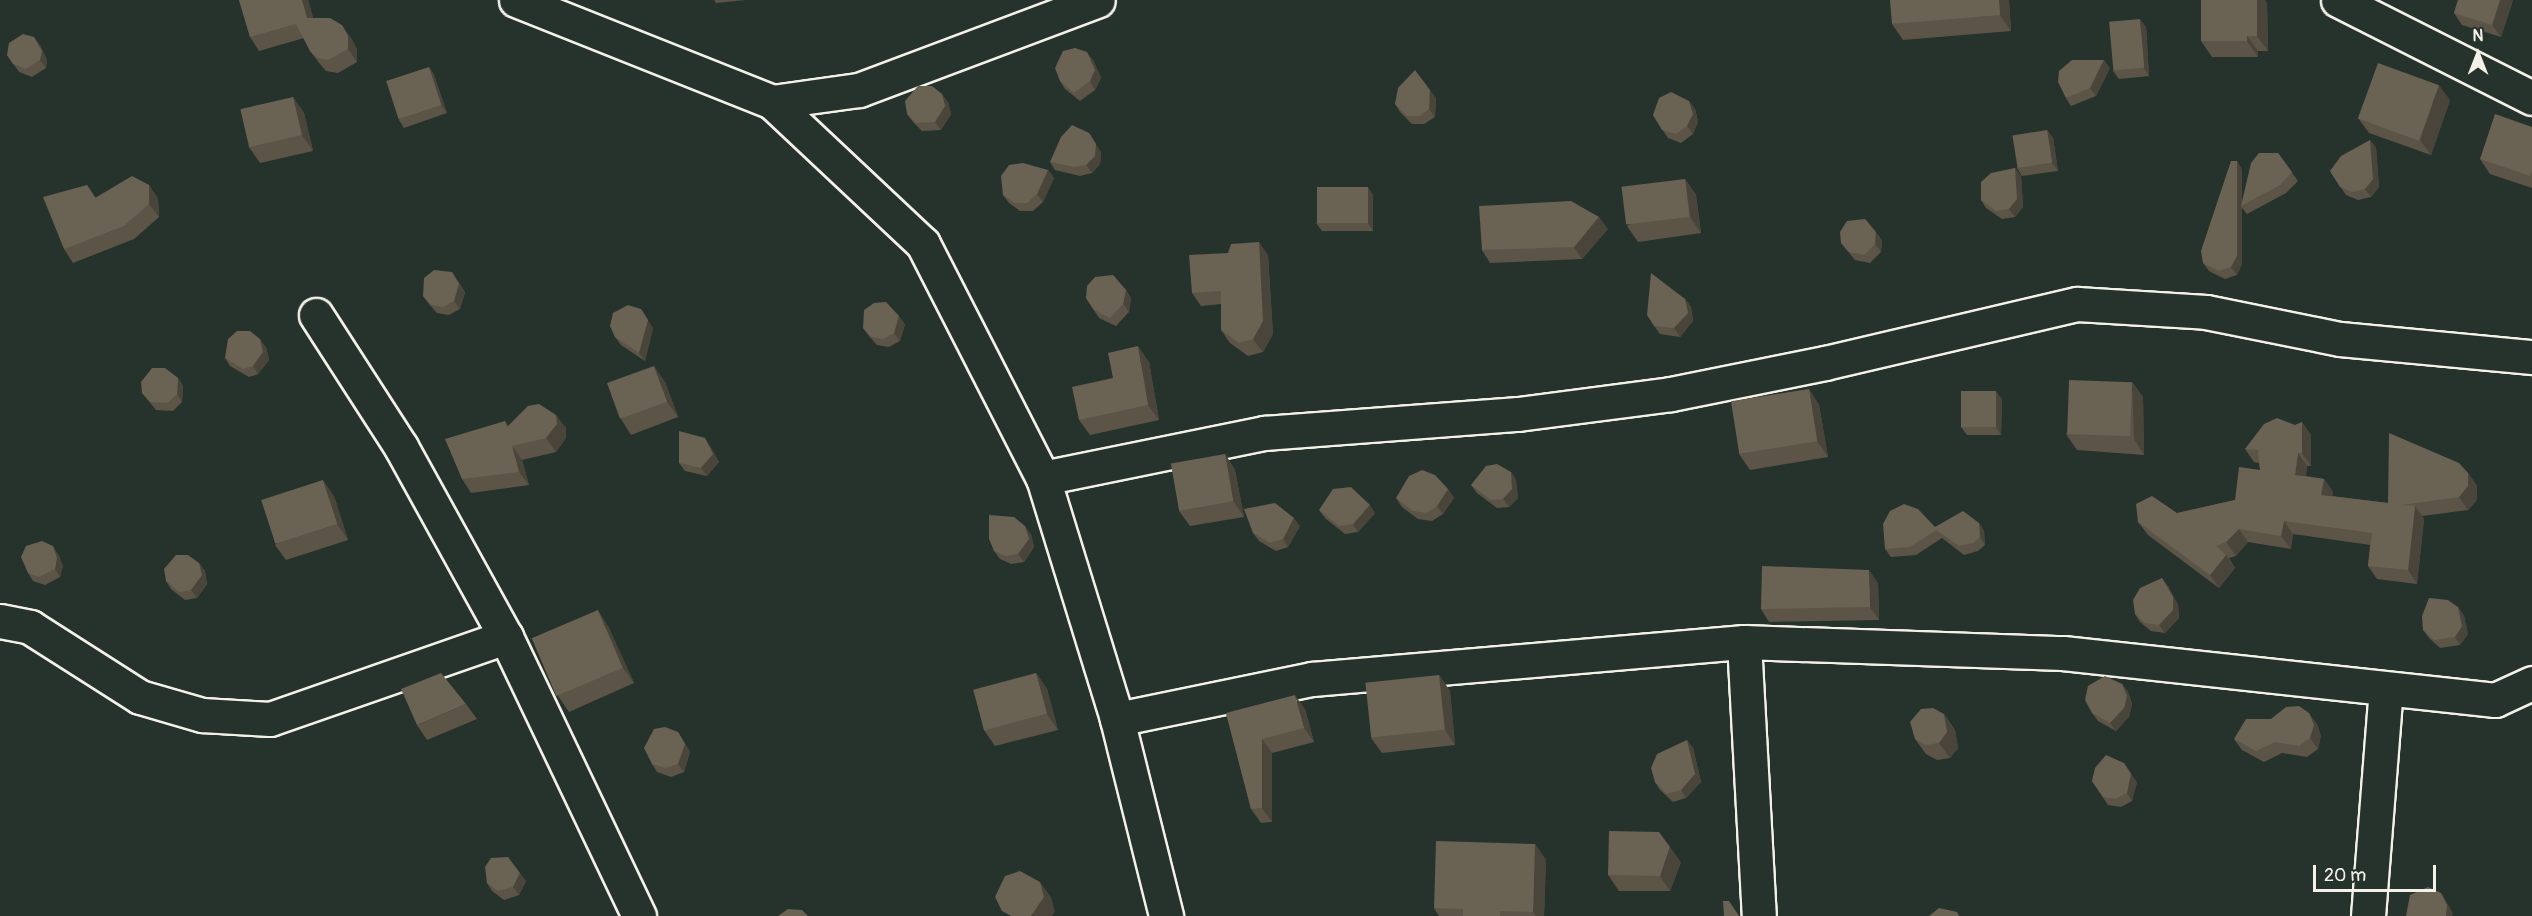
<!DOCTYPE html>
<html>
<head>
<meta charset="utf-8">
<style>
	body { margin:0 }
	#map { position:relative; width:2532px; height:916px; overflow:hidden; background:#26332d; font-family:Pangolin,sans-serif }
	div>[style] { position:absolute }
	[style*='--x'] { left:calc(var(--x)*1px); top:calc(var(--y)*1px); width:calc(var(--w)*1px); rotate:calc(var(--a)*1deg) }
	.roads { filter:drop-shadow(2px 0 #f4f1e8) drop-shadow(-2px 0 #f4f1e8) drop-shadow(0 2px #f4f1e8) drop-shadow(0 -2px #f4f1e8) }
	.minor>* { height:33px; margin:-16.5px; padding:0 16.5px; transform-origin:16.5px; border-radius:16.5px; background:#26332d }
	.wall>* { inset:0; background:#5b5447 }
	.shaded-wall>* { inset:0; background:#4a453a }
	.building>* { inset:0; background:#6a6253; transform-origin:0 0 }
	span { translate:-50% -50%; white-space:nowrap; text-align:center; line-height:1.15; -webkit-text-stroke:4.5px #26332d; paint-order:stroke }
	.north { position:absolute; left:2448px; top:24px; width:60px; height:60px; -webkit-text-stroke:4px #26332d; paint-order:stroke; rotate:0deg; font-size:16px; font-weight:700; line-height:24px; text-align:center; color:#f4f1e8 }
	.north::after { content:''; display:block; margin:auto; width:21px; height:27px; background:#f4f1e8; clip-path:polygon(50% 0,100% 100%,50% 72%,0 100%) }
	.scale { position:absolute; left:2313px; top:865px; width:123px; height:27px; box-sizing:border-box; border:3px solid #f4f1e8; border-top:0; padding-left:8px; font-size:18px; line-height:21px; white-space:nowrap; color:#f4f1e8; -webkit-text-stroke:4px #26332d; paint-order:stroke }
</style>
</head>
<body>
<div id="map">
	<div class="roads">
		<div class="minor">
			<i style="--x:516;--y:0;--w:276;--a:21.7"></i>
			<i style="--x:772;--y:102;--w:207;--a:43.2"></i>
			<i style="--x:923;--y:244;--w:263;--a:62.9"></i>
			<i style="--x:1043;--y:478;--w:252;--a:72.9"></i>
			<i style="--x:1117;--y:719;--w:203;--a:76"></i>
			<i style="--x:2338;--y:0;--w:217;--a:26.8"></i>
			<i style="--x:772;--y:102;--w:88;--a:-7.9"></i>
			<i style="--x:859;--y:90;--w:255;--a:-20.6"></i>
			<i style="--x:316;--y:315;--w:157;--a:57.2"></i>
			<i style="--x:401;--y:447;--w:217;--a:61.1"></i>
			<i style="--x:506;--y:637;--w:309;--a:64.5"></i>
			<i style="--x:1043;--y:478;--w:226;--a:-11.5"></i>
			<i style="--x:1264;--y:433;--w:255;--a:-4.3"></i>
			<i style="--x:1518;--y:414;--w:154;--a:-7.4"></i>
			<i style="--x:1671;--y:394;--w:157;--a:-11.4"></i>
			<i style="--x:1825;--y:363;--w:259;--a:-13.2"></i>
			<i style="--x:2077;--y:304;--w:129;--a:3.5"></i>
			<i style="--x:2206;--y:312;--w:137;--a:11.4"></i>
			<i style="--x:2340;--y:339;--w:193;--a:5.4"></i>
			<i style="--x:0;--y:621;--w:31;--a:11"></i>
			<i style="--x:30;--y:627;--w:130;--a:32.5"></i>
			<i style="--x:140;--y:697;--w:65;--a:16.2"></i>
			<i style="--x:202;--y:715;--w:68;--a:3.4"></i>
			<i style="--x:270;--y:719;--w:250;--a:-19.2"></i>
			<i style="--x:1744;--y:642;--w:274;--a:86.9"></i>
			<i style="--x:1117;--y:719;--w:199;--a:-11.6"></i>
			<i style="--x:1312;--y:679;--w:434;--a:-4.9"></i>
			<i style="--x:1744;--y:642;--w:319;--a:2"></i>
			<i style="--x:2063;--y:653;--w:435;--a:6.2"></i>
			<i style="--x:2495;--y:700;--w:41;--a:-24.7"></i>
			<i style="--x:2368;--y:916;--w:228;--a:-85.5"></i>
		</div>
	</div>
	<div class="wall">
		<i style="clip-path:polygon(239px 0,308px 0,313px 18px,351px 38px,357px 49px,357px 62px,338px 73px,326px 71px,320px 64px,310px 51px,304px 38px,259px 51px,250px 37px)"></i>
		<i style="clip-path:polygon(714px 0,746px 0,716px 3px)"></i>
		<i style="clip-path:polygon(2009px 0,2011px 31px,1903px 40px,1892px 24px)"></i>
		<i style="clip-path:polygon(2201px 0,2265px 0,2267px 4px,2268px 51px,2258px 51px,2258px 57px,2212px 57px,2201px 41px)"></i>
		<i style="clip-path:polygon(2458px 0,2513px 0,2501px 37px,2462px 25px,2454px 13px)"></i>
		<i style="clip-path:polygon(2146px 27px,2149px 76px,2119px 79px,2113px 71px)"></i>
		<i style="clip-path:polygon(40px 45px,47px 60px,46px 68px,32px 77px,19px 72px,7px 55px)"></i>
		<i style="clip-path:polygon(1093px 60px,1101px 78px,1095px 90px,1080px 101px,1065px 89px,1060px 81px)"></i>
		<i style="clip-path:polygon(429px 67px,434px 75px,447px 113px,404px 128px,399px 120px)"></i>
		<i style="clip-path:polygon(2110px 68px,2096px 96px,2071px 106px,2066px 98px)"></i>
		<i style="clip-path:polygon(293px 97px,304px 113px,313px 151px,260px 163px,249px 147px)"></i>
		<i style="clip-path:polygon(1436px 98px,1435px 117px,1424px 124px,1412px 124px,1400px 112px,1395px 104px)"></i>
		<i style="clip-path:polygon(2450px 100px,2431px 155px,2369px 133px,2358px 118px)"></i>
		<i style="clip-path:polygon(948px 102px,951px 114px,941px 130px,922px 131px,913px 122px,907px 114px)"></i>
		<i style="clip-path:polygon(1695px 109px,1698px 122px,1693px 134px,1681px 143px,1668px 138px,1653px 115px)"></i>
		<i style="clip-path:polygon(2532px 127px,2532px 188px,2490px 174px,2480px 159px)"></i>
		<i style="clip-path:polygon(2047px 130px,2053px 138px,2058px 171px,2022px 176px,2017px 168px)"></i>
		<i style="clip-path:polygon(2370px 140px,2376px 148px,2379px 187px,2371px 197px,2358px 200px,2346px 195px,2330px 171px)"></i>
		<i style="clip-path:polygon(1101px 152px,1100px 164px,1092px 173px,1080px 176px,1055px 170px,1050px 162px)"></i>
		<i style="clip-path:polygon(2278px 153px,2298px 181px,2286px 193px,2247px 214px,2242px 208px,2242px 264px,2237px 275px,2225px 279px,2209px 271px,2203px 263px,2237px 161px,2242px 170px,2242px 201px)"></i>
		<i style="clip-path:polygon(2015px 168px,2021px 176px,2023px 207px,2015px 217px,2002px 219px,1986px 208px,1981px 200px)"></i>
		<i style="clip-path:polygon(1048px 170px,1054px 178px,1043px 202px,1033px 211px,1020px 211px,1009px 203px,1003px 195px)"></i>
		<i style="clip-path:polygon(1685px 179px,1696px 195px,1701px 233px,1638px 242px,1627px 226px)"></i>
		<i style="clip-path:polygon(87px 185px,96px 198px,149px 185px,158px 199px,159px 217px,134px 239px,73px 263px,64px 249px)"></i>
		<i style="clip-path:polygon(1373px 195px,1373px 231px,1322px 231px,1316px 223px)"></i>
		<i style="clip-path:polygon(1608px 229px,1582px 259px,1490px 263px,1482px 250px)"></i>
		<i style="clip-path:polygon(1882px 240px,1881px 252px,1870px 263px,1855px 260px,1841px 243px)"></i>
		<i style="clip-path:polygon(1268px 255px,1273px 334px,1263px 352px,1248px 356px,1230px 343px,1221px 330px,1221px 304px,1201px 306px,1192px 293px)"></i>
		<i style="clip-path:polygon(452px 272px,465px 292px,460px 309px,449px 315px,437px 313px,429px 304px,423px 296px)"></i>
		<i style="clip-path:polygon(1126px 290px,1131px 298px,1129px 312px,1116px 326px,1099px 318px,1086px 298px)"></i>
		<i style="clip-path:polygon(1685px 299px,1691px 307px,1693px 321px,1680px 337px,1660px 334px,1654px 326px)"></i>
		<i style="clip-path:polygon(905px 324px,900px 341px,889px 347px,877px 345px,869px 336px,863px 328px)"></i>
		<i style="clip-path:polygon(653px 328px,645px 361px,621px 345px,615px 337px)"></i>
		<i style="clip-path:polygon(266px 347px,269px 360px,258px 374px,249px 377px,230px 366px,225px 358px)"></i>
		<i style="clip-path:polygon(1149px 362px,1159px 420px,1090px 435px,1079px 420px,1113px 378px)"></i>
		<i style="clip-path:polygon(178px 378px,183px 386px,182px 402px,173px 411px,156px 410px,142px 393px)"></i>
		<i style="clip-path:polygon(665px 382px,678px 417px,631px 435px,621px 419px)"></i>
		<i style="clip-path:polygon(2132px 382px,2143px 397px,2144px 455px,2077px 450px,2066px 434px)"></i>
		<i style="clip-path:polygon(1809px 389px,1819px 405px,1828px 457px,1750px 470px,1739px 454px)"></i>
		<i style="clip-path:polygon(2002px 399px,2001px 435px,1967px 435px,1961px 427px)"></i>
		<i style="clip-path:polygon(505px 421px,508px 426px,566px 428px,566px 438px,556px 452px,522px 460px,529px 485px,471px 493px,462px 479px)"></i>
		<i style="clip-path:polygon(2302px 422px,2311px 435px,2311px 466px,2307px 466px,2306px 476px,2324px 479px,2333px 492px,2332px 496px,2388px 503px,2468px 473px,2477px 486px,2477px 500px,2468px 510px,2422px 516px,2424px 519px,2417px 584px,2377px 579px,2368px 566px,2370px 545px,2293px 534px,2291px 549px,2248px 542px,2236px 556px,2229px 558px,2235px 568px,2219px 588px,2148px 535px,2138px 522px,2235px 500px,2260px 470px,2259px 463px,2254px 462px,2245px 449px)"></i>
		<i style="clip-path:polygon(710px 446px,719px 462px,707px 476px,685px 471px,679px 463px)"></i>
		<i style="clip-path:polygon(1225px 454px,1235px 470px,1244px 517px,1190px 526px,1179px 511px)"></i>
		<i style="clip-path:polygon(1511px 472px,1516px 480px,1518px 498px,1509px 507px,1497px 508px,1477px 493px,1471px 485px)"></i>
		<i style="clip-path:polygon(1448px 489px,1454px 498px,1443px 514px,1432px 521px,1418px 519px,1402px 507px,1396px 498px)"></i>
		<i style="clip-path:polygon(334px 496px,348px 540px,286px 560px,275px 545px)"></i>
		<i style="clip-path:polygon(1319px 510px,1375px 513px,1358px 532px,1345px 534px,1325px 518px)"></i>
		<i style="clip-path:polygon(1979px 523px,1984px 531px,1985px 545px,1978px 551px,1964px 555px,1942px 538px,1916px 555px,1891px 557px,1885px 549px,1935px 527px)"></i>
		<i style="clip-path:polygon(1300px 526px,1288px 547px,1276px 551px,1259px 541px,1253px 533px)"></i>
		<i style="clip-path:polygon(1031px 534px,1034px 547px,1024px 562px,1011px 564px,1000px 559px,994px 551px)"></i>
		<i style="clip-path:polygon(58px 554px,63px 566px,60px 577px,45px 585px,33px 581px,28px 573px)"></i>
		<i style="clip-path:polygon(199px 563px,205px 571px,207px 584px,197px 598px,185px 600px,171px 589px,166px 581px)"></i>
		<i style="clip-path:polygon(1878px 583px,1879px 620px,1769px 622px,1761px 609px)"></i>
		<i style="clip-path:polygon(2168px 586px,2178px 605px,2179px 618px,2165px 633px,2151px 631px,2140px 622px,2135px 614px)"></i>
		<i style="clip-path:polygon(2458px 607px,2464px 616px,2468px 634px,2460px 645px,2440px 648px,2429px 638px,2423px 630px)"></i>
		<i style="clip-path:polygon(608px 626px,634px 683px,569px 712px,558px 696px)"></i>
		<i style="clip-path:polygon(1036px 673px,1047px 689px,1058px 730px,995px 746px,984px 730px)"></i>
		<i style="clip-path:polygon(1439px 675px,1450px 691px,1455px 745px,1382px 753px,1371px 738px)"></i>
		<i style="clip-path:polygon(2122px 684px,2128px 692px,2132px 704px,2129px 717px,2116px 731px,2098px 721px,2092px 713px)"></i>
		<i style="clip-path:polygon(466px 704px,477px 719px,427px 740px,417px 725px)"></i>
		<i style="clip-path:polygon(1305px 709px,1314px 742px,1272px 753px,1272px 822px,1261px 823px,1251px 809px,1226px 713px)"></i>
		<i style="clip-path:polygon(1944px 714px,1955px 730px,1958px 748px,1950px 758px,1937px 760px,1926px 754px,1915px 739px)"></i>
		<i style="clip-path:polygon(2317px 724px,2321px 736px,2318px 749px,2307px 757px,2282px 753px,2264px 762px,2242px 750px,2234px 739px)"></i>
		<i style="clip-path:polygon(678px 732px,690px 752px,684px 772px,671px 777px,657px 772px,652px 764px)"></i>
		<i style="clip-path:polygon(1687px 740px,1693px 748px,1701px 782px,1686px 798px,1673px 802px,1660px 790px,1655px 782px)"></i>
		<i style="clip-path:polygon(2092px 781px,2137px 782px,2132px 801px,2121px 807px,2108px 805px)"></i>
		<i style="clip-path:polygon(1535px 844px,1546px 860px,1544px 916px,1439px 916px,1434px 908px)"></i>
		<i style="clip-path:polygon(1681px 862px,1670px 891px,1619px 891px,1608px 875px)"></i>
		<i style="clip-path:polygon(526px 881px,519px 895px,504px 900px,492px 891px,487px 883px)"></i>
	</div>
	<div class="shaded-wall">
		<i style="clip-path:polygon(302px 0,308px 0,317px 32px,307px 18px)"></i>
		<i style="clip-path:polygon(1999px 0,2009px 0,2011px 31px,2000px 15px)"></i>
		<i style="clip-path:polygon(2257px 0,2265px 0,2267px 4px,2268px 51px,2257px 36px)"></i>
		<i style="clip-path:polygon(2500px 0,2513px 0,2501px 37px,2492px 25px)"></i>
		<i style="clip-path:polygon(2140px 19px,2146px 27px,2149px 76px,2144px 68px)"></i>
		<i style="clip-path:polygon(342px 25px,351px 38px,357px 49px,357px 62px,348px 49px)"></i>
		<i style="clip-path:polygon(2247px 36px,2258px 51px,2258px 57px,2247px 41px)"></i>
		<i style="clip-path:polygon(34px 37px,40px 45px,47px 60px,46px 68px,40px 60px)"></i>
		<i style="clip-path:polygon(1087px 52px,1093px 60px,1101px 78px,1095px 90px,1090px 81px)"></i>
		<i style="clip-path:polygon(2104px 60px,2110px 68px,2096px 96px,2090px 88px)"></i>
		<i style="clip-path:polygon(429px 67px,434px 75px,447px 113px,441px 105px)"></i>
		<i style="clip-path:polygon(2439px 85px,2450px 100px,2431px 155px,2420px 140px)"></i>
		<i style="clip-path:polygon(1430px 90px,1436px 98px,1435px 117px,1429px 109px)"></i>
		<i style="clip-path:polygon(942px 94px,948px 102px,951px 114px,941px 130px,935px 122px)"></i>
		<i style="clip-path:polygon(293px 97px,304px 113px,313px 151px,302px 135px)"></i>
		<i style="clip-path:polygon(1689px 101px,1695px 109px,1698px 122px,1693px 134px,1687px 126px)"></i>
		<i style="clip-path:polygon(2047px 130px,2053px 138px,2058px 171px,2052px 163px)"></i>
		<i style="clip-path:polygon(1089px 133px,1101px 152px,1100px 164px,1092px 173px,1086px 165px)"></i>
		<i style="clip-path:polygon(2370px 140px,2376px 148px,2379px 187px,2371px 197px,2365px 189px)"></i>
		<i style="clip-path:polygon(2237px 161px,2242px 170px,2242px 205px,2241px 206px,2242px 208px,2242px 264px,2237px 275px,2231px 267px)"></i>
		<i style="clip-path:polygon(2015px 168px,2021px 176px,2023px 207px,2015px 217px,2009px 209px)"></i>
		<i style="clip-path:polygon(1048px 170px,1054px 178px,1043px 202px,1037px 194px)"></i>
		<i style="clip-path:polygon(1685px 179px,1696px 195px,1701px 233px,1690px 217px)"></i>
		<i style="clip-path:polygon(149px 185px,158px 199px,159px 217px,149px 204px)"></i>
		<i style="clip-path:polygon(1368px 187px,1373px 195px,1373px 231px,1368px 223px)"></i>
		<i style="clip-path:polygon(1599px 217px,1608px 229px,1582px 259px,1574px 247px)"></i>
		<i style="clip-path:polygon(1876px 232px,1882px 240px,1881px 252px,1875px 244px)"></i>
		<i style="clip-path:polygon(1259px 242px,1268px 255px,1273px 334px,1263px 352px,1253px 339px)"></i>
		<i style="clip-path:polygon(452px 272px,465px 292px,460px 309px,454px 301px)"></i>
		<i style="clip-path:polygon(1126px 290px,1131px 298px,1129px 312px,1123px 304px)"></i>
		<i style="clip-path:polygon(1685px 299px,1691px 307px,1693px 321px,1680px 337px,1674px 328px)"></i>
		<i style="clip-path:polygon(641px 309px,653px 328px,645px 361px,639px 353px)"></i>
		<i style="clip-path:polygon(899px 316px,905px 324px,900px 341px,894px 333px)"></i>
		<i style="clip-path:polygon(260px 339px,266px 347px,269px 360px,258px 374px,253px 366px)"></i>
		<i style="clip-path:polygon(1138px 346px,1149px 362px,1159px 420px,1148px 405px)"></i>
		<i style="clip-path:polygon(654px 366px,665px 382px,678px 417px,667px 402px)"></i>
		<i style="clip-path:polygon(178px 378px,183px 386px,182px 402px,177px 394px)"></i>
		<i style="clip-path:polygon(2132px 382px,2143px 397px,2144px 455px,2134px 439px)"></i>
		<i style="clip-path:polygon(1809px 389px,1819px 405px,1828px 457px,1817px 441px)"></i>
		<i style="clip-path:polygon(1996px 391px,2002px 399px,2001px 435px,1996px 427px)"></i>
		<i style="clip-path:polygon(556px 415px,566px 428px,566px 438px,556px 452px,546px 438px)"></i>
		<i style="clip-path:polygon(2302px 422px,2311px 435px,2311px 466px,2302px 453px)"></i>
		<i style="clip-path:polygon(705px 438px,710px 446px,719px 462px,707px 476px,701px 468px)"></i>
		<i style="clip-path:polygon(512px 446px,522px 460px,529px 485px,519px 472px)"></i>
		<i style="clip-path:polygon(2298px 453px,2307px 466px,2304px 488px,2295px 475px)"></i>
		<i style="clip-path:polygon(1225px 454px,1235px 470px,1244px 517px,1233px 501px)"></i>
		<i style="clip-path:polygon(1511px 472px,1516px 480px,1518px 498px,1509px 507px,1503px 499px)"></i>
		<i style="clip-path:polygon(2468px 473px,2477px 486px,2477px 500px,2468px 510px,2459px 497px)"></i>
		<i style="clip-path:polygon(2324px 479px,2333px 492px,2330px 508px,2321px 495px)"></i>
		<i style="clip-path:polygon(323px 480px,334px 496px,348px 540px,337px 524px)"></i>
		<i style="clip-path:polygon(1448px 489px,1454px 498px,1443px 514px,1437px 506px)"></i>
		<i style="clip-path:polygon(1370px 505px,1375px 513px,1358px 532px,1353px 524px)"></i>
		<i style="clip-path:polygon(2415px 506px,2424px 519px,2417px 584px,2408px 570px)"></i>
		<i style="clip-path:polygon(1294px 518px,1300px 526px,1288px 547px,1283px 539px)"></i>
		<i style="clip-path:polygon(2284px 521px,2293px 534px,2291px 549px,2281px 536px)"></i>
		<i style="clip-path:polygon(1979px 523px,1984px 531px,1985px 545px,1980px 537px)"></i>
		<i style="clip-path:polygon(1025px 526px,1031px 534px,1034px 547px,1024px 562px,1018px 554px)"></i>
		<i style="clip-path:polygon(2239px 529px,2248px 542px,2236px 556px,2226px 542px)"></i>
		<i style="clip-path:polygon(53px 546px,58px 554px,63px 566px,60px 577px,55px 569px)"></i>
		<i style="clip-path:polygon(2226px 555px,2235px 568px,2219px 588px,2210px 575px)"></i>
		<i style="clip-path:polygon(199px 563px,205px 571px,207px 584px,197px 598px,191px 590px)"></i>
		<i style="clip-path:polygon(1869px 570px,1878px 583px,1879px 620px,1870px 607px)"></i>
		<i style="clip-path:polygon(2162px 578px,2168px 586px,2178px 605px,2179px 618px,2165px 633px,2159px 625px)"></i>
		<i style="clip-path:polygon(2458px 607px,2464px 616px,2468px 634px,2460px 645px,2455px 637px)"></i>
		<i style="clip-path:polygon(598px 610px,608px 626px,634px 683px,623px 668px)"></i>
		<i style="clip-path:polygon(1036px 673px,1047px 689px,1058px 730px,1047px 714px)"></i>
		<i style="clip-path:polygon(1439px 675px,1450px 691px,1455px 745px,1445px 730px)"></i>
		<i style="clip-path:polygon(2122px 684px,2128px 692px,2132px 704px,2129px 717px,2116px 731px,2110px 723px)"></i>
		<i style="clip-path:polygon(1295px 695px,1305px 709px,1314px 742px,1304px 728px)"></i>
		<i style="clip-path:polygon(2309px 713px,2317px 724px,2321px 736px,2318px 749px,2310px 738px)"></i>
		<i style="clip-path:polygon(1944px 714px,1955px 730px,1958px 748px,1950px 758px,1939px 743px)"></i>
		<i style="clip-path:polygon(678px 732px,690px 752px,684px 772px,678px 764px)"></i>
		<i style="clip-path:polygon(1262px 739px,1272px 753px,1272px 822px,1262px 808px)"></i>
		<i style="clip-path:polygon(1687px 740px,1693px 748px,1701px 782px,1686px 798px,1681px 790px)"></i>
		<i style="clip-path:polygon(2124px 763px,2137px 782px,2132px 801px,2127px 793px)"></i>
		<i style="clip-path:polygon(1535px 844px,1546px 860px,1544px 916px,1536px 916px,1533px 912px)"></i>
		<i style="clip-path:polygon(1670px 847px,1681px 862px,1670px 891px,1660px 876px)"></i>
		<i style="clip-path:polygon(520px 873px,526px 881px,519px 895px,513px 887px)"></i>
		<i style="clip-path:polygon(1040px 882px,1051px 897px,1055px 912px,1052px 916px,1031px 916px)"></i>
		<i style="clip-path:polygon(2441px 893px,2453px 913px,2452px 916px,2446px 916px)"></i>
	</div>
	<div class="building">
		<i style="clip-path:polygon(239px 0,302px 0,307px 18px,330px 18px,342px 25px,348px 36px,348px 49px,328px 60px,317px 58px,310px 51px,296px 24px,250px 37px)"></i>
		<i style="clip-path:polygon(1890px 0,1999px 0,2000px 15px,1892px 24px)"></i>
		<i style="clip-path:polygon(2201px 0,2257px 0,2257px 36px,2247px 36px,2247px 41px,2201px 41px)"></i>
		<i style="clip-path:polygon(2458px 0,2500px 0,2492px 25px,2454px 13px)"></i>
		<i style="left:2140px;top:19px;width:49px;height:31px;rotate:85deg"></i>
		<i style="clip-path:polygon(23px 34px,34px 37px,42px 51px,40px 60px,26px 69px,13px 64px,7px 55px,9px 43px)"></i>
		<i style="clip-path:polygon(1075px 48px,1087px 52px,1095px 70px,1090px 81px,1074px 93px,1060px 81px,1055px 68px,1063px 51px)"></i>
		<i style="clip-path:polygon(2072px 60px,2104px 60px,2090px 88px,2066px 98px,2058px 82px,2059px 71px)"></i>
		<i style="left:2378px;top:63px;width:65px;height:59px;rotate:20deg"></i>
		<i style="left:429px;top:67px;width:40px;height:45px;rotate:72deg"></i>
		<i style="clip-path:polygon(1415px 70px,1430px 90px,1429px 109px,1419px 116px,1407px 116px,1395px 104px,1398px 88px)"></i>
		<i style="clip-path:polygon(918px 86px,932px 86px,942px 94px,945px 106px,935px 122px,916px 123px,907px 114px,905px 101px)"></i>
		<i style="clip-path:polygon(1671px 92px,1689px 101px,1693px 114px,1687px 126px,1676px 134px,1662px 130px,1653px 115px,1659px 98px)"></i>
		<i style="left:293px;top:97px;width:39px;height:54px;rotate:77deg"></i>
		<i style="clip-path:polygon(2495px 114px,2532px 127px,2532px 171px,2530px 176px,2480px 159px)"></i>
		<i style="clip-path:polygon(1072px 125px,1089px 133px,1096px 144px,1095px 156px,1086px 165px,1074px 167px,1050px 162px,1061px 137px)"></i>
		<i style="left:2047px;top:130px;width:33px;height:35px;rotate:81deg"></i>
		<i style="clip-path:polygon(2370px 140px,2373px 179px,2365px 189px,2352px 192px,2340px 187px,2330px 171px,2341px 156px)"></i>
		<i style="clip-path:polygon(2259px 153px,2278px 153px,2292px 172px,2280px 185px,2241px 206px,2251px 163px)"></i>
		<i style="clip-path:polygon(2231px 161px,2237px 161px,2237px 256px,2231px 267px,2219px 271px,2203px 263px,2201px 251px)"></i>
		<i style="clip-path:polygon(1023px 163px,1048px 170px,1037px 194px,1027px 203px,1014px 203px,1003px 195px,1001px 176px,1009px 165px)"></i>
		<i style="clip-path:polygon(2015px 168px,2017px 199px,2009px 209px,1996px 211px,1981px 200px,1981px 182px,1991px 173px)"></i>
		<i style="clip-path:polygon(132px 176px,149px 185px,149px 204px,124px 226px,64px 249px,43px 197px,87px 185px,95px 198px)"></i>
		<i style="left:1685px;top:179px;width:38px;height:64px;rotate:83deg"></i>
		<i style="left:1317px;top:187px;width:51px;height:36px"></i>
		<i style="clip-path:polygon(1571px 201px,1599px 217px,1574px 247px,1482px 250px,1479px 206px)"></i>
		<i style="clip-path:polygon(1865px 219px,1876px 232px,1875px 244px,1864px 255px,1849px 252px,1841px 243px,1840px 232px,1847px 221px)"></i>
		<i style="clip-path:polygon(1259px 242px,1263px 321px,1253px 339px,1239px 343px,1221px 330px,1221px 291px,1192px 293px,1189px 255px,1228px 253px,1231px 244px)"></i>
		<i style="clip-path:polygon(434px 270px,452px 272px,459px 284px,454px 301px,443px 307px,431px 305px,423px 296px,424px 278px)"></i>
		<i style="clip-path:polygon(1651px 273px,1685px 299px,1688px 313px,1674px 328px,1654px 326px,1647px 315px)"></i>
		<i style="clip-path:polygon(1113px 275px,1126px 290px,1123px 304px,1110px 318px,1094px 310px,1086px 298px,1087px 286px,1095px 277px)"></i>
		<i style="clip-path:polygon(886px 302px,899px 316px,894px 333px,883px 339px,871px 337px,863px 328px,864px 310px,874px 303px)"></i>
		<i style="clip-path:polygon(628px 305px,641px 309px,648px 320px,639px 353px,615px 337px,610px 326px,613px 313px)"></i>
		<i style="clip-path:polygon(237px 331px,250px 331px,260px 339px,263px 352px,253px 366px,243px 369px,225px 358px,228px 339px)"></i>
		<i style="clip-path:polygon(1138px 346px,1148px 405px,1079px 420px,1072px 387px,1113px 378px,1108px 353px)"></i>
		<i style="left:654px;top:366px;width:38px;height:50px;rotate:70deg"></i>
		<i style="clip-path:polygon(152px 368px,165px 368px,178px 378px,177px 394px,168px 403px,150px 402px,142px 393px,141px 382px)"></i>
		<i style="left:2069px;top:380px;width:63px;height:54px;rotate:2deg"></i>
		<i style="left:1809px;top:389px;width:53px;height:79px;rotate:81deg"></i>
		<i style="left:1961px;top:391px;width:35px;height:36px"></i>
		<i style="clip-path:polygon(539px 404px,556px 415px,557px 424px,546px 438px,512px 446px,519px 472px,462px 479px,445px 439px,505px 421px,507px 427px,528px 406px)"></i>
		<i style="clip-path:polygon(2277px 418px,2295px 425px,2302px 422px,2302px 453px,2298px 453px,2295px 475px,2324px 479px,2321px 495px,2388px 503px,2389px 433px,2459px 463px,2468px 473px,2468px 486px,2459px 497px,2401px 505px,2415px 506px,2408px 570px,2368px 566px,2372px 533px,2284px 521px,2281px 536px,2239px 529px,2226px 542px,2216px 546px,2226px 555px,2210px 575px,2138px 522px,2136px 504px,2152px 496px,2177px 513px,2235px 500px,2239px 467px,2260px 470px,2258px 450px,2245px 449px,2264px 424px)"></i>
		<i style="clip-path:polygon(679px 431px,705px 438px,713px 454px,701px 468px,679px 463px)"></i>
		<i style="left:1225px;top:454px;width:48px;height:55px;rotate:80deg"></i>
		<i style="clip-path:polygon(1497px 464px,1511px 472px,1512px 489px,1503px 499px,1491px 500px,1471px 485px,1486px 466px)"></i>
		<i style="clip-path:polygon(1422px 470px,1435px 475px,1448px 489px,1437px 506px,1426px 513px,1413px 511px,1396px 498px,1409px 476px)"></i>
		<i style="left:323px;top:480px;width:46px;height:65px;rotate:72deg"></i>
		<i style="clip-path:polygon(1351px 487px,1370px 505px,1353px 524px,1339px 526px,1319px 510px,1333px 489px)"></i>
		<i style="clip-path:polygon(1275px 503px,1294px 518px,1283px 539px,1270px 543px,1253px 533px,1244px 509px)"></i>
		<i style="clip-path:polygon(1904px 504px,1918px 509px,1935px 527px,1963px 511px,1979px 523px,1980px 537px,1973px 543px,1959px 546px,1936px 530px,1910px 547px,1885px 549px,1883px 524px,1890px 511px)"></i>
		<i style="clip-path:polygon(989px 515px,1014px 517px,1025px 526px,1029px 539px,1018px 554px,1005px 556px,994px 551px,989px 539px)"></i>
		<i style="clip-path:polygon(42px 541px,53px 546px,57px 558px,55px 569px,39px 577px,28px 573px,21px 557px,26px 546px)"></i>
		<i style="clip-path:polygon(176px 555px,188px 555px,199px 563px,202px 575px,191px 590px,179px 592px,166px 581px,164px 569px)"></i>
		<i style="clip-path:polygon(1762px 566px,1869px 570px,1870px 607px,1761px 609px)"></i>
		<i style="clip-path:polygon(2162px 578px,2173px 597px,2173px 610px,2159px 625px,2145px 623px,2135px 614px,2133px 600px,2140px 588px)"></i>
		<i style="clip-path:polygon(2429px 598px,2448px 600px,2458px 607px,2462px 626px,2455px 637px,2434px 640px,2423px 630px,2422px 616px)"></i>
		<i style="left:598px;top:610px;width:63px;height:72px;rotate:67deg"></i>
		<i style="clip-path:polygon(441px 673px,466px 704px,417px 725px,401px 689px)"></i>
		<i style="left:1036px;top:673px;width:42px;height:65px;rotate:75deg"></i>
		<i style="left:1439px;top:675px;width:55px;height:74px;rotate:84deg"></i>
		<i style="clip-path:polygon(2105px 676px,2122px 684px,2127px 696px,2124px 708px,2110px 723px,2092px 713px,2085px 700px,2088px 686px)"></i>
		<i style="clip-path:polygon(1295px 695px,1304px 728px,1262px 739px,1262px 808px,1251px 809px,1226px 713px)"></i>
		<i style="clip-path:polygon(2299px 706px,2309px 713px,2314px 725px,2310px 738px,2299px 746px,2275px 742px,2256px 751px,2234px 739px,2246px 719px,2271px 719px,2286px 707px)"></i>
		<i style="clip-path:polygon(1933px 708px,1944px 714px,1947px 732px,1939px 743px,1926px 745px,1915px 739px,1910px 722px,1921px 709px)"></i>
		<i style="clip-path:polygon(665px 727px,678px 732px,685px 744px,678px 764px,665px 768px,652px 764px,644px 748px,654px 729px)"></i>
		<i style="clip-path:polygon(1687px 740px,1695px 774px,1681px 790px,1667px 794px,1655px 782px,1651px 768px,1657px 754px)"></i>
		<i style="clip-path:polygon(2106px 755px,2124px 763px,2131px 774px,2127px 793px,2115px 799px,2103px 797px,2092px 781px,2095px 768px)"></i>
		<i style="clip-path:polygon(1609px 831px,1659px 832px,1670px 847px,1660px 876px,1608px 875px)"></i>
		<i style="clip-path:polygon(1436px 841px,1535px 844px,1533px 912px,1500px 911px,1500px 916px,1463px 916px,1463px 909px,1434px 908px)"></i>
		<i style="clip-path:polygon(508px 857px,520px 873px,513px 887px,498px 891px,487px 883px,485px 867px,491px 858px)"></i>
		<i style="clip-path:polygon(1020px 871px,1040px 882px,1044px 897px,1031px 916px,1011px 916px,1002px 911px,995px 897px,1005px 876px)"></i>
		<i style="clip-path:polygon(2428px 887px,2441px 893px,2447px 905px,2446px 916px,2406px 916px,2410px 895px)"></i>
		<i style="clip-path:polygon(1723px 901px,1729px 901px,1739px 916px,1724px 916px)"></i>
		<i style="clip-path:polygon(1939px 908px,1957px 912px,1959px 916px,1929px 916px)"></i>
		<i style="clip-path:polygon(788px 909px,802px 910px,808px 916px,778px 916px)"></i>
	</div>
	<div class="north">N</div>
	<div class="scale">20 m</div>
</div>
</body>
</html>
